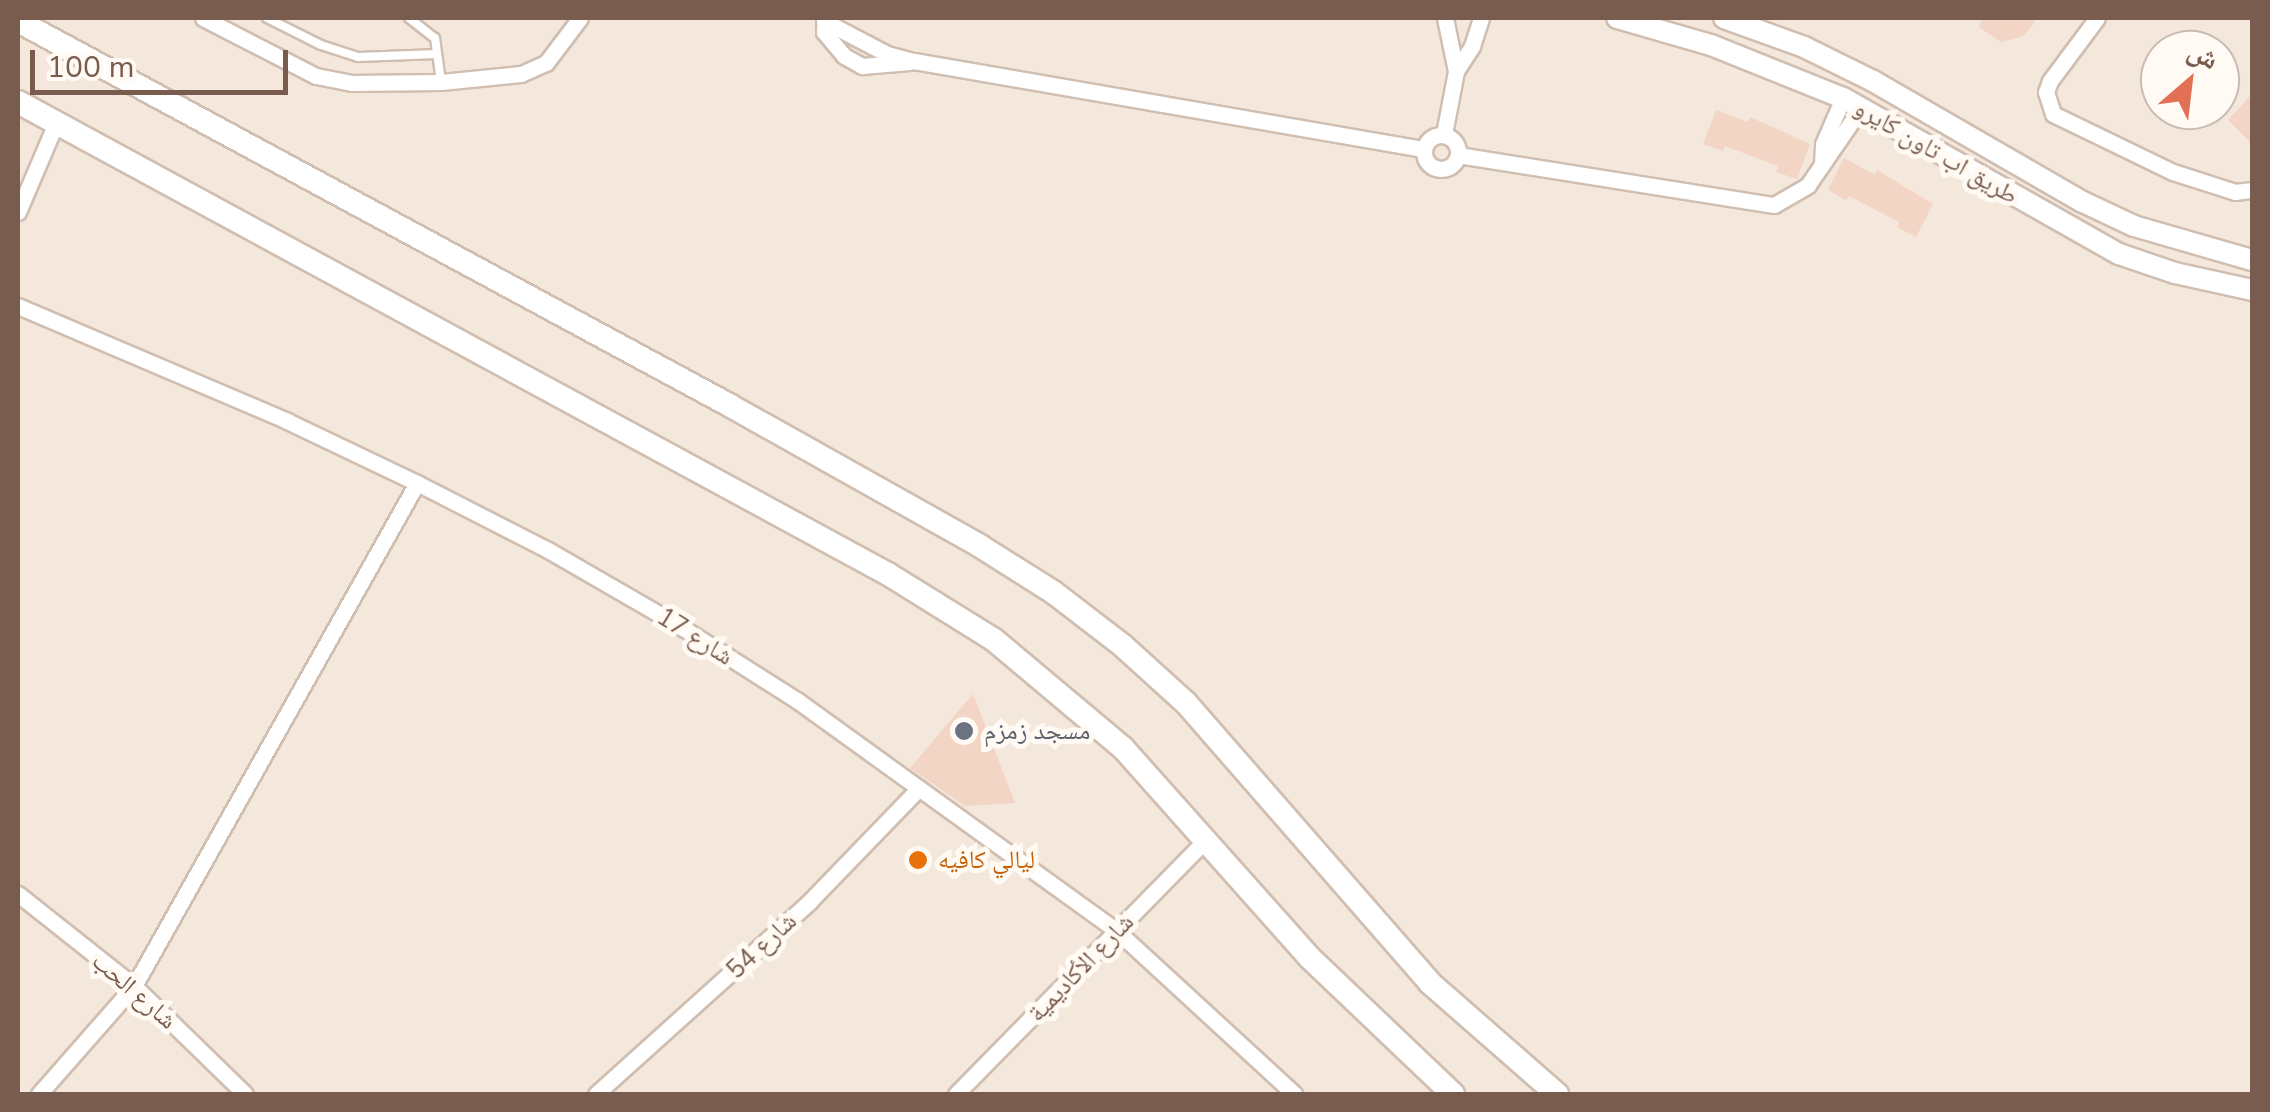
<!DOCTYPE html>
<html>
<head>
<meta charset="utf-8">
<style>
	body { margin:0 }
	#map { position:relative; width:2270px; height:1112px; overflow:hidden; background:#fcf6ec; font-family:"Nunito Sans","Noto Naskh Arabic",sans-serif }
	div>[style] { position:absolute }
	[style*='--x'] { left:calc(var(--x)*1px); top:calc(var(--y)*1px); width:calc(var(--w)*1px); rotate:calc(var(--a)*1deg) }
	.residential>* { inset:0; background:#f4e7db }
	.building>* { inset:0; background:#f2d5c4 }
	.roads { filter:drop-shadow(2px 0 #d0beb1) drop-shadow(-2px 0 #d0beb1) drop-shadow(0 2px #d0beb1) drop-shadow(0 -2px #d0beb1) }
	.service>* { height:8px; margin:-4px; padding:0 4px; transform-origin:4px; border-radius:4px; background:#fff }
	.minor>* { height:15px; margin:-7.5px; padding:0 7.5px; transform-origin:7.5px; border-radius:7.5px; background:#fff }
	.minor>.ring { margin:-7.5px; padding:0; box-sizing:content-box; background:none; border:15px solid #fff; border-radius:50% }
	.tertiary>* { height:20px; margin:-10px; padding:0 10px; transform-origin:10px; border-radius:10px; background:#fff }
	.secondary>* { height:22px; margin:-11px; padding:0 11px; transform-origin:11px; border-radius:11px; background:#fff }
	.dots>* { width:28px; height:28px; translate:-50% -50%; box-sizing:border-box; border:5px solid #fffaf3; border-radius:50% }
	span { translate:-50% -50%; white-space:nowrap; text-align:center; line-height:1.15; -webkit-text-stroke:10px #fffaf3; paint-order:stroke }
	.street-label { font-size:25px; color:#795c4e }
	.worship-label { font-size:25px; color:#5b616d }
	.left { translate:0 -50%; text-align:left }
	.food-label { font-size:25px; color:#c56008 }
	.frame { position:absolute; inset:0; border:20px solid #795c4e; pointer-events:none }
	.north { position:absolute; left:2140px; top:30px; width:100px; height:100px; box-sizing:border-box; background:#fffaf3; border:2px solid #c9bbb1; border-radius:50%; rotate:28deg; font-size:28px; font-weight:700; line-height:40px; text-align:center; color:#795c4e }
	.north::after { content:''; display:block; margin:auto; width:35px; height:45px; background:#e36f55; clip-path:polygon(50% 0,100% 100%,50% 72%,0 100%) }
	.scale { position:absolute; left:30px; top:50px; width:258px; height:45px; box-sizing:border-box; border:5px solid #795c4e; border-top:0; padding-left:12px; font-size:30px; line-height:35px; white-space:nowrap; color:#795c4e; -webkit-text-stroke:8px #fffaf3; paint-order:stroke }
</style>
</head>
<body>
<div id="map">
	<div class="residential">
		<i style="clip-path:polygon(evenodd,18px 18px,2252px 18px,2252px 1094px,18px 1094px,18px 18px,2160px 50px,2220px 50px,2220px 110px,2160px 110px,2160px 50px)"></i>
	</div>
	<div class="building">
		<i style="clip-path:polygon(1982px 18px,2037px 18px,2024px 36px,2001px 42px,1979px 27px)"></i>
		<i style="clip-path:polygon(2252px 94px,2252px 144px,2228px 120px)"></i>
		<i style="clip-path:polygon(1716px 110px,1748px 122px,1750px 117px,1810px 144px,1797px 179px,1776px 172px,1778px 166px,1725px 146px,1723px 151px,1703px 144px)"></i>
		<i style="clip-path:polygon(1844px 158px,1875px 175px,1877px 170px,1933px 204px,1916px 237px,1897px 227px,1899px 222px,1849px 196px,1846px 200px,1828px 190px)"></i>
		<i style="clip-path:polygon(973px 694px,1015px 803px,965px 806px,910px 768px)"></i>
	</div>
	<div class="roads">
		<div class="service">
			<i style="--x:267;--y:18;--w:60;--a:26.6"></i>
			<i style="--x:321;--y:45;--w:39;--a:18"></i>
			<i style="--x:358;--y:57;--w:79;--a:-2.2"></i>
			<i style="--x:409;--y:18;--w:33;--a:38"></i>
			<i style="--x:435;--y:38;--w:44;--a:82.2"></i>
		</div>
		<div class="minor">
			<i style="--x:203;--y:18;--w:127;--a:27.2"></i>
			<i style="--x:316;--y:76;--w:36;--a:11"></i>
			<i style="--x:351;--y:83;--w:90;--a:-0.6"></i>
			<i style="--x:441;--y:82;--w:80;--a:-5.7"></i>
			<i style="--x:521;--y:74;--w:27;--a:-24"></i>
			<i style="--x:546;--y:63;--w:56;--a:-52.9"></i>
			<i style="--x:825;--y:18;--w:14;--a:94"></i>
			<i style="--x:824;--y:32;--w:31;--a:50"></i>
			<i style="--x:844;--y:56;--w:21;--a:29"></i>
			<i style="--x:862;--y:66;--w:48;--a:-4.8"></i>
			<i style="--x:1445;--y:18;--w:54;--a:78.3"></i>
			<i style="--x:2097;--y:18;--w:79;--a:126.7"></i>
			<i style="--x:2050;--y:81;--w:12;--a:110"></i>
			<i style="--x:2046;--y:92;--w:23;--a:72"></i>
			<i style="--x:2053;--y:114;--w:133;--a:25.8"></i>
			<i style="--x:2173;--y:172;--w:65;--a:17.9"></i>
			<i style="--x:2235;--y:192;--w:17;--a:-7"></i>
			<i style="--x:824;--y:21;--w:71;--a:27.6"></i>
			<i style="--x:887;--y:54;--w:28;--a:15"></i>
			<i style="--x:914;--y:61;--w:517;--a:9.81"></i>
			<i style="--x:1444;--y:134;--w:64;--a:-79.2"></i>
			<i style="--x:1456;--y:71;--w:30;--a:-57"></i>
			<i style="--x:1472;--y:46;--w:29;--a:-72"></i>
			<i class="ring" style="left:1424px;top:135px;width:19px;height:19px"></i>
			<i style="--x:1458;--y:155;--w:320;--a:9"></i>
			<i style="--x:1774;--y:205;--w:39;--a:-30"></i>
			<i style="--x:1808;--y:185;--w:93;--a:-55.5"></i>
			<i style="--x:1822;--y:164;--w:20;--a:-87"></i>
			<i style="--x:1823;--y:144;--w:50;--a:-66.5"></i>
			<i style="--x:18;--y:212;--w:97;--a:-66.9"></i>
			<i style="--x:18;--y:306;--w:293;--a:23.1"></i>
			<i style="--x:287;--y:421;--w:144;--a:25.5"></i>
			<i style="--x:417;--y:483;--w:147;--a:27.1"></i>
			<i style="--x:548;--y:550;--w:156;--a:30"></i>
			<i style="--x:683;--y:628;--w:136;--a:32.4"></i>
			<i style="--x:798;--y:701;--w:393;--a:35.8"></i>
			<i style="--x:1117;--y:931;--w:241;--a:42.6"></i>
			<i style="--x:18;--y:894;--w:148;--a:38.4"></i>
			<i style="--x:134;--y:986;--w:155;--a:44.2"></i>
			<i style="--x:39;--y:1094;--w:144;--a:-48.7"></i>
			<i style="--x:134;--y:986;--w:577;--a:-60.64"></i>
			<i style="--x:596;--y:1094;--w:287;--a:-42"></i>
			<i style="--x:809;--y:902;--w:158;--a:-46"></i>
			<i style="--x:956;--y:1094;--w:356;--a:-45.5"></i>
		</div>
		<div class="tertiary">
			<i style="--x:1617;--y:18;--w:98;--a:16"></i>
			<i style="--x:1711;--y:45;--w:142;--a:21.9"></i>
			<i style="--x:1843;--y:98;--w:317;--a:29.5"></i>
			<i style="--x:2119;--y:254;--w:59;--a:18.7"></i>
			<i style="--x:2175;--y:273;--w:79;--a:12.4"></i>
			<i style="--x:1724;--y:18;--w:85;--a:19.9"></i>
			<i style="--x:1804;--y:47;--w:77;--a:26.2"></i>
			<i style="--x:1873;--y:81;--w:242;--a:30"></i>
			<i style="--x:2083;--y:202;--w:56;--a:25.2"></i>
			<i style="--x:2134;--y:226;--w:123;--a:16.1"></i>
		</div>
		<div class="secondary">
			<i style="--x:18;--y:21;--w:808;--a:28.37"></i>
			<i style="--x:729;--y:405;--w:288;--a:29.3"></i>
			<i style="--x:980;--y:546;--w:86;--a:32.2"></i>
			<i style="--x:1053;--y:592;--w:87;--a:37.5"></i>
			<i style="--x:1122;--y:645;--w:86;--a:42.2"></i>
			<i style="--x:1186;--y:703;--w:371;--a:48.9"></i>
			<i style="--x:1430;--y:983;--w:169;--a:41.2"></i>
			<i style="--x:18;--y:102;--w:990;--a:28.48"></i>
			<i style="--x:888;--y:574;--w:123;--a:31.8"></i>
			<i style="--x:993;--y:639;--w:170;--a:40"></i>
			<i style="--x:1123;--y:748;--w:280;--a:48.3"></i>
			<i style="--x:1309;--y:957;--w:199;--a:43.6"></i>
		</div>
	</div>
	<div class="dots">
		<i style="left:964px;top:731px;background:#6b7280"></i>
		<i style="left:918px;top:860px;background:#e8710a"></i>
	</div>
	<div class="street-label">
		<span style="left:1936px;top:152px;rotate:30deg">طريق اب تاون كايرو</span>
		<span style="left:695px;top:637px;rotate:32deg">شارع 17</span>
		<span style="left:762px;top:946px;rotate:-43deg">شارع 54</span>
		<span style="left:1081px;top:968px;rotate:-46deg">شارع الأكاديمية</span>
		<span style="left:134px;top:991px;rotate:41deg">شارع الحب</span>
	</div>
	<div class="worship-label">
		<span class="left" style="left:984px;top:731px">مسجد زمزم</span>
	</div>
	<div class="food-label">
		<span class="left" style="left:938px;top:860px">ليالي كافيه</span>
	</div>
	<div class="frame"></div>
	<div class="north">ش</div>
	<div class="scale">100 m</div>
</div>
</body>
</html>
